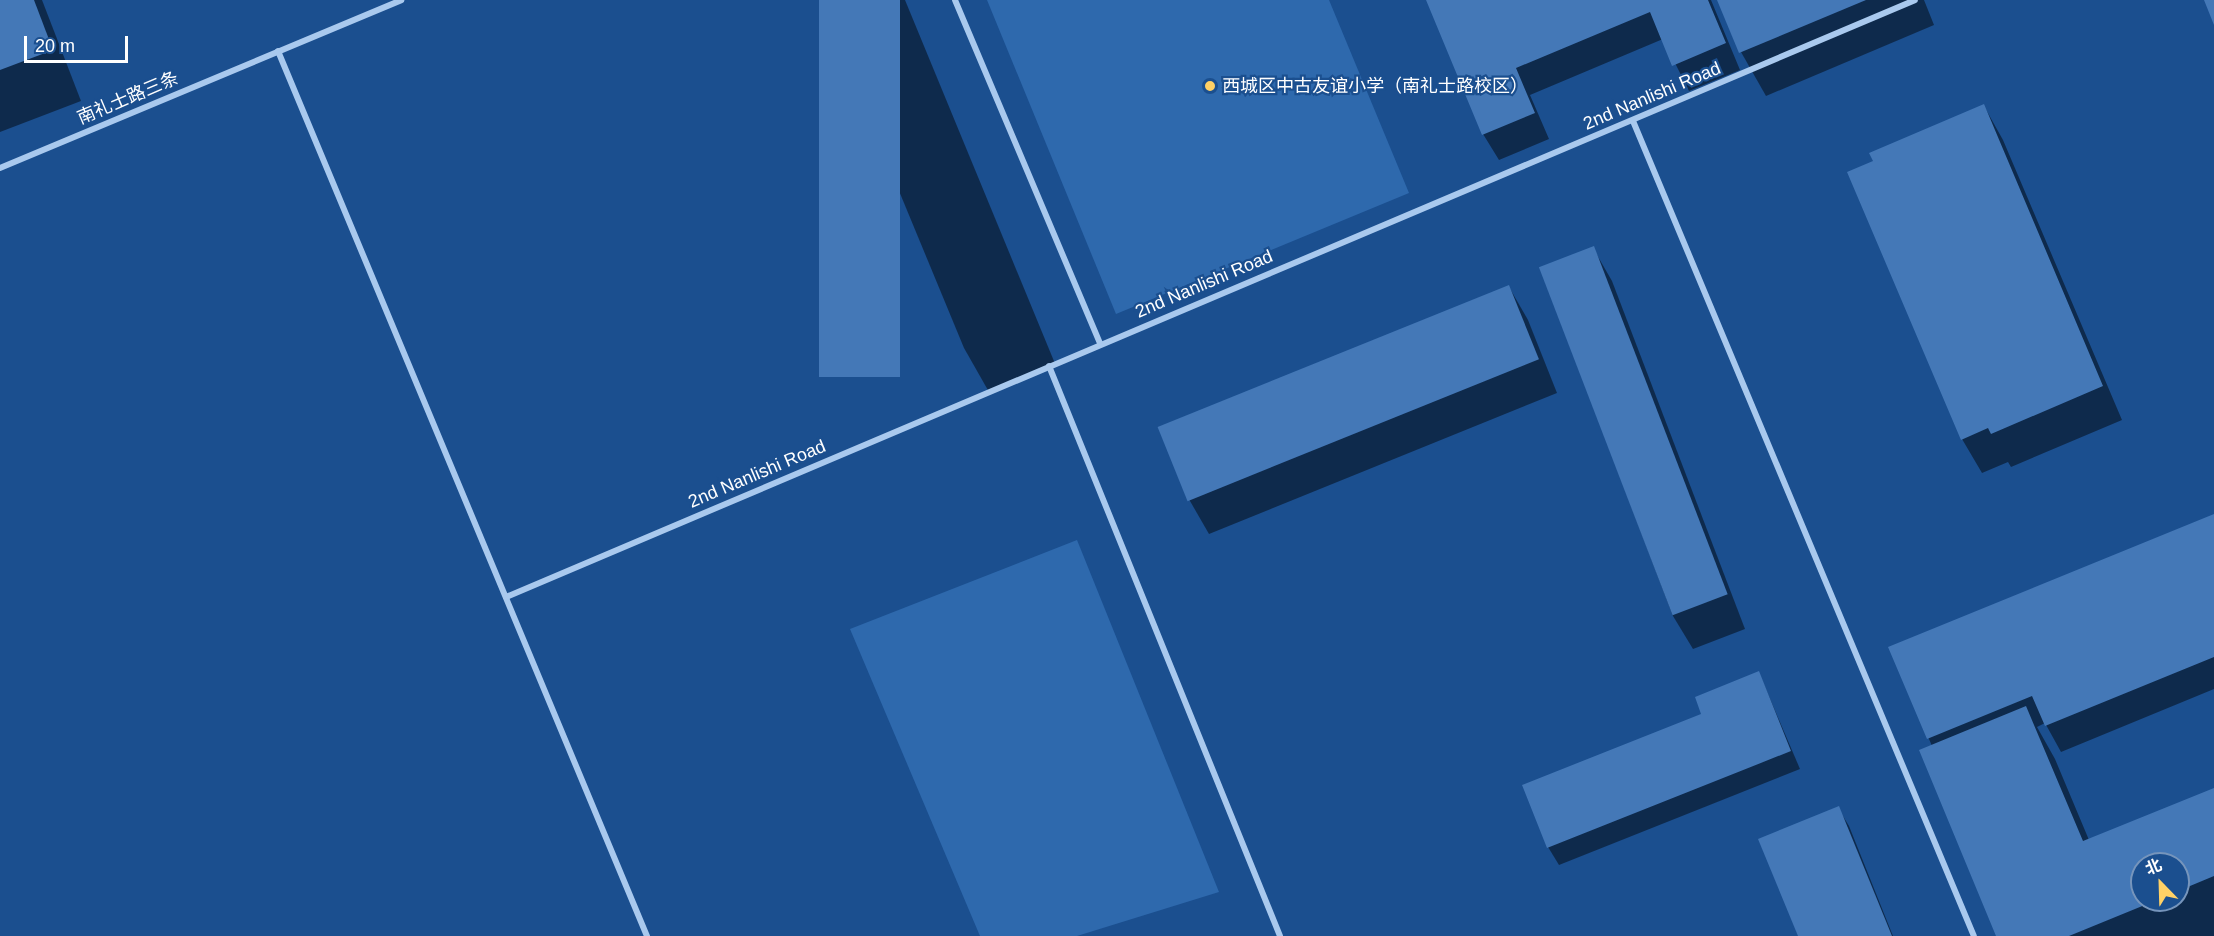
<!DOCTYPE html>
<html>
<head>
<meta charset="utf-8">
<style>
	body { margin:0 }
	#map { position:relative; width:2214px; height:936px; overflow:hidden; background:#1b4f8f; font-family:Helvetica,"Noto Sans SC",sans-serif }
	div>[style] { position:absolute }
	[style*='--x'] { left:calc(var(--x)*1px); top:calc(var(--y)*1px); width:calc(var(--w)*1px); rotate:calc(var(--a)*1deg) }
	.green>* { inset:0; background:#2e69ad }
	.shadow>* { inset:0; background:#0007 }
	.building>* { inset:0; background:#4478b7; transform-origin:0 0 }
	.minor>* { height:6px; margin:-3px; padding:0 3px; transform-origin:3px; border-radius:3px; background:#a9c9ee }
	.dots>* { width:16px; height:16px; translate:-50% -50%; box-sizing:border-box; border:3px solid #1b4f8f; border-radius:50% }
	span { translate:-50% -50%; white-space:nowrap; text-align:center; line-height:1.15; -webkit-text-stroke:4.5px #1b4f8f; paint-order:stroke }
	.poi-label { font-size:18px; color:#fff }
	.left { translate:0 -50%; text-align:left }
	.street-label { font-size:18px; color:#fff }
	.north { position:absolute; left:2130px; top:852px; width:60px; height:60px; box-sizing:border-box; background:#1b4f8f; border:2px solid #7695bc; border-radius:50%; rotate:337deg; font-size:16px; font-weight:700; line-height:24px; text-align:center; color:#fff }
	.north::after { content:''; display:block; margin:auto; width:21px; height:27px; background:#ffd166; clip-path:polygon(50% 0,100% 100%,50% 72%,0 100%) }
	.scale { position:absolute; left:24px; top:36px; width:104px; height:27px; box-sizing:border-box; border:3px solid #fff; border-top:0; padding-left:8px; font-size:18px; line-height:21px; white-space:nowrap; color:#fff; -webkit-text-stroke:4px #1b4f8f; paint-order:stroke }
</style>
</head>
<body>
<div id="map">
	<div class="green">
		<i style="clip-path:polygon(987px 0,1329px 0,1409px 193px,1116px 314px)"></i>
		<i style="clip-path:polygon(1077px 540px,1219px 892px,1077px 936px,980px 936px,850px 629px)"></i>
	</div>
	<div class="shadow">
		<i style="clip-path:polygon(0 0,42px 0,81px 101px,0 132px)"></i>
		<i style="clip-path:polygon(820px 0,905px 0,1056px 366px,989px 392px,964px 348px)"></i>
		<i style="clip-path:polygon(1427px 0,1711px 0,1740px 70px,1689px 91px,1663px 39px,1530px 95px,1549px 139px,1499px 160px,1483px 134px)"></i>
		<i style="clip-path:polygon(1719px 0,1924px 0,1934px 25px,1766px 96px,1741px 52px)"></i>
		<i style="clip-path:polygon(1984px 106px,2003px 140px,2122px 420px,2011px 467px,2008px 462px,1982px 473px,1962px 439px,1875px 162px)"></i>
		<i style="clip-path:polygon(1593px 248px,1612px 281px,1745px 629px,1693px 649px,1673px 616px,1541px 268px)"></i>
		<i style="clip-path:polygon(1509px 287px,1528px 320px,1557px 393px,1209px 534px,1190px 501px,1160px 428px)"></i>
		<i style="clip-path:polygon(evenodd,2214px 515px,2214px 689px,2061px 752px,2045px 723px,2037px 727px,2055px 759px,2089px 840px,2214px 789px,2214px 936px,1997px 936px,1932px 746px,1890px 648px,2214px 515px,2142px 864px,2178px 864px,2178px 900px,2142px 900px,2142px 864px)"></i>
		<i style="clip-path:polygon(1759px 673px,1800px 769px,1559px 865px,1548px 847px,1703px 715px)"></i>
		<i style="clip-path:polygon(1838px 808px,1849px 826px,1893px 936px,1800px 936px)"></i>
	</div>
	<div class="building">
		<i style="clip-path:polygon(0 0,34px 0,53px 50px,0 70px)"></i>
		<i style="left:819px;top:0;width:81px;height:377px"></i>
		<i style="clip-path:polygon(1426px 0,1708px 0,1726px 43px,1672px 66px,1650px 12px,1516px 68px,1535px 113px,1482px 135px)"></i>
		<i style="clip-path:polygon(1717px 0,1866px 0,1739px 53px)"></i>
		<i style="clip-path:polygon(2204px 0,2214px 0,2214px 25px)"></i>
		<i style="clip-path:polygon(1984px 104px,2103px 386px,1991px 434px,1988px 428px,1961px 440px,1847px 172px,1873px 161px,1869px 153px)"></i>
		<i style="left:1594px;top:246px;width:373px;height:59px;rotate:69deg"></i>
		<i style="left:1509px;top:285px;width:80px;height:379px;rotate:68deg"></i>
		<i style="clip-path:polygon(2214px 514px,2214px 657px,2045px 726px,2032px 696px,1927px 739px,1888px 647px)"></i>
		<i style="clip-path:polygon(1759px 671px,1791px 751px,1547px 848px,1522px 785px,1701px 714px,1695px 697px)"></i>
		<i style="clip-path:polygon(2026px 706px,2083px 841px,2214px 788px,2214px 876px,2178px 891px,2178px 864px,2142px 864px,2142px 900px,2157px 900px,2069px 936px,1996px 936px,1919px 750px)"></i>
		<i style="clip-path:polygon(1839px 806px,1892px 936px,1798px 936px,1758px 839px)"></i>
	</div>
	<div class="minor">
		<i style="--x:955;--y:0;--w:373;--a:67.1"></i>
		<i style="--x:278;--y:51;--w:959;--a:67.37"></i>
		<i style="--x:1633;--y:121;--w:883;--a:67.3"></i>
		<i style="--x:0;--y:168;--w:435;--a:-22.7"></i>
		<i style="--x:1049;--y:366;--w:615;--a:67.94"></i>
		<i style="--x:506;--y:597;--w:1530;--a:-22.96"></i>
	</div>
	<div class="dots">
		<i style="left:1210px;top:86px;background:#ffd166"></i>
	</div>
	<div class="poi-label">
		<span class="left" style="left:1222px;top:86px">西城区中古友谊小学（南礼士路校区）</span>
	</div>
	<div class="street-label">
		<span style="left:1652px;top:96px;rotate:-23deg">2nd Nanlishi Road</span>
		<span style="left:128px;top:98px;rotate:-23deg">南礼士路三条</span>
		<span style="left:1204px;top:284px;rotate:-23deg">2nd Nanlishi Road</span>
		<span style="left:757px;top:474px;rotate:-23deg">2nd Nanlishi Road</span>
	</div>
	<div class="north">北</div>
	<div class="scale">20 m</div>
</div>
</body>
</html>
